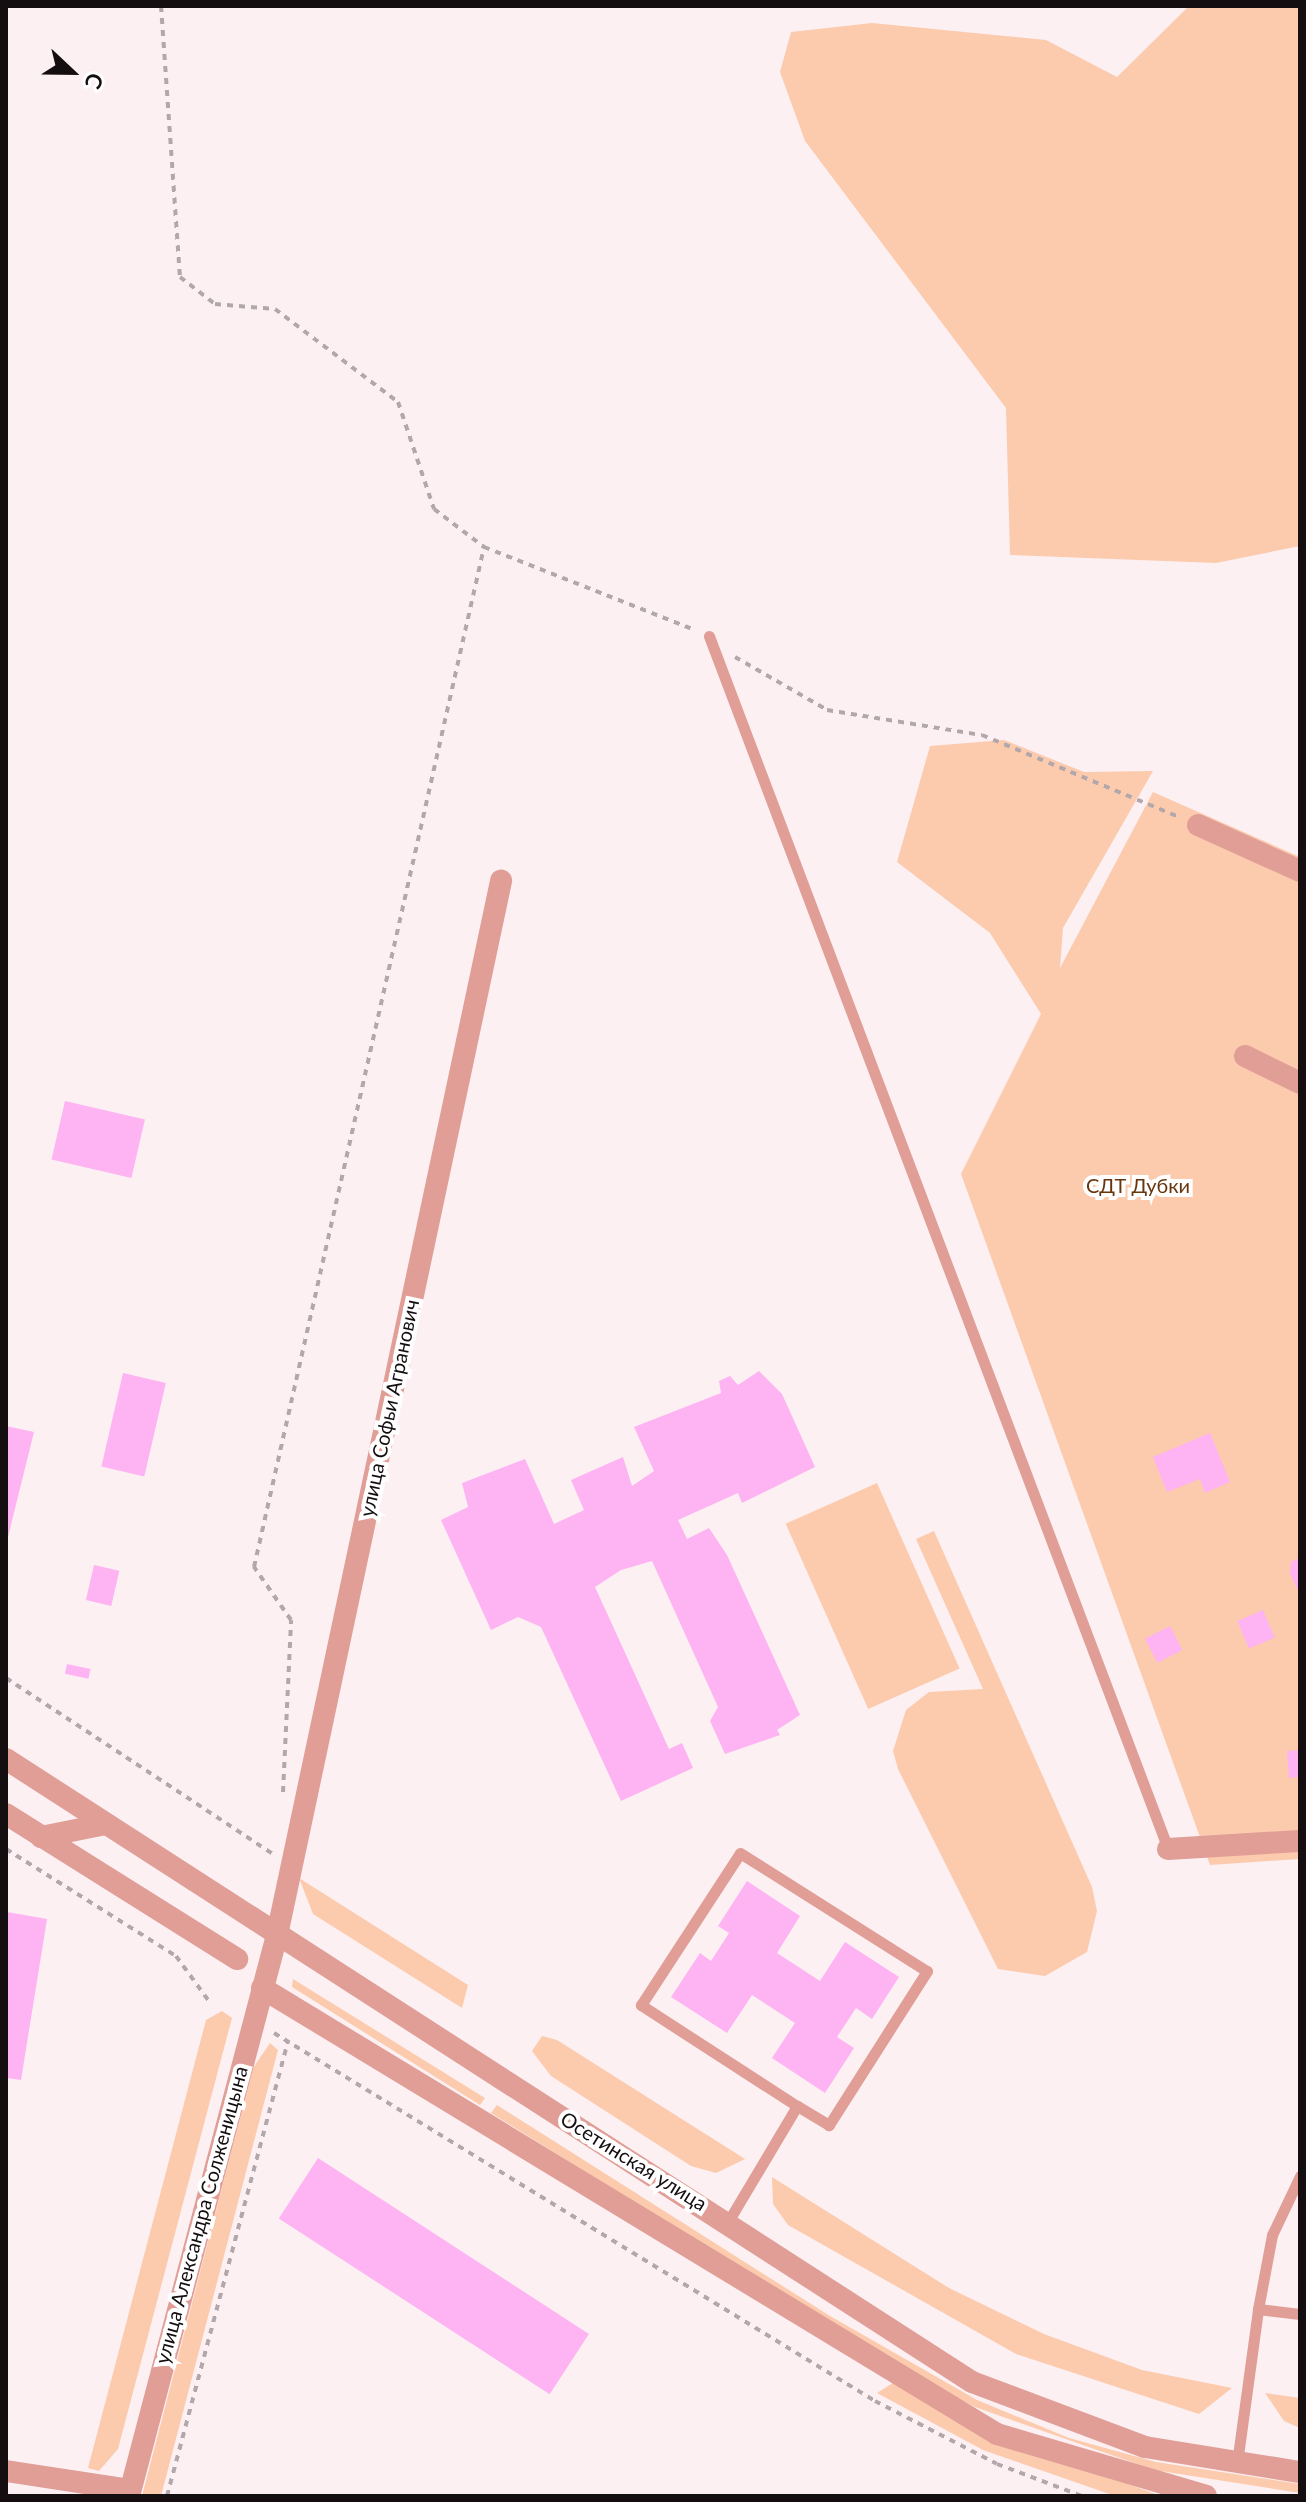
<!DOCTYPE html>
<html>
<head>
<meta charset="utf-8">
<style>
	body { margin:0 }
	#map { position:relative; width:1306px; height:2502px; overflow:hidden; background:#fcf0f3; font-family:Lato,sans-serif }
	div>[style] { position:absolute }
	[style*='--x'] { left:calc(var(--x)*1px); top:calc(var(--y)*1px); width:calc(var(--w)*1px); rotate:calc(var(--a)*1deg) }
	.green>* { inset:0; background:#fccbae; transform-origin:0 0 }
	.building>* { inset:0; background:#feb3f3; transform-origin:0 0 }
	.path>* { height:4px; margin-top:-2px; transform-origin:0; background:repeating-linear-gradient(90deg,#b2a8ab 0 6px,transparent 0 12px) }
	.service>* { height:11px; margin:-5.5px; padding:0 5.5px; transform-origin:5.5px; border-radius:5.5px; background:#e09e97 }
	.minor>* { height:22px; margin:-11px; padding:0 11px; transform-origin:11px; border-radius:11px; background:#e09e97 }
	span { translate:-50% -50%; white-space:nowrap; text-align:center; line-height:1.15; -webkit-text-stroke:8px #fff; paint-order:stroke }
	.park-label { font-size:20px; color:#69350e }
	.street-label { font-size:20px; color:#140e10 }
	.frame { position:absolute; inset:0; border:8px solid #140e10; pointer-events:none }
	.north { position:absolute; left:32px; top:32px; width:80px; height:80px; -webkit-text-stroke:6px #fff; paint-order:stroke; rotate:112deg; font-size:22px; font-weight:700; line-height:32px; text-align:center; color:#140e10 }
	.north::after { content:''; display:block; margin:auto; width:28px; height:36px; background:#140e10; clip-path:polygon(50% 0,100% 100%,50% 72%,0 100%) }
</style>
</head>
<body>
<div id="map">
	<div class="green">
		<i style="clip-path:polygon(1189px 6px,1300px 6px,1300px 546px,1216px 563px,1010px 555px,1006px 408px,805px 141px,780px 72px,791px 32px,872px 23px,1046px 40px,1117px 77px)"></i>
		<i style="clip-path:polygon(1004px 740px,1084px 772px,1153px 771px,1063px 928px,1060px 968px,1153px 792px,1300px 857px,1300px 1859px,1210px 1865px,961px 1174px,1041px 1014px,990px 933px,897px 862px,930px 746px)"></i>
		<i style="left:877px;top:1483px;width:203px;height:100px;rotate:66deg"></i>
		<i style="clip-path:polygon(934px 1531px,1092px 1887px,1097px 1911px,1087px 1952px,1045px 1976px,998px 1969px,898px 1769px,893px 1751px,906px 1710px,929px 1692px,983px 1689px,916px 1539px)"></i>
		<i style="clip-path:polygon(299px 1878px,468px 1985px,462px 2008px,313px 1914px)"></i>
		<i style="clip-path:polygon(293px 1979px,485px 2098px,480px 2105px,292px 1987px)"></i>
		<i style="clip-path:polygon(222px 2011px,232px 2018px,118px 2449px,99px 2471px,88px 2468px,206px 2020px)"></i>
		<i style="clip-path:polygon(542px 2036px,557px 2040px,745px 2159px,716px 2173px,691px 2166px,551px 2076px,532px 2051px)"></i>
		<i style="clip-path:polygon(270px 2043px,278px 2050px,161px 2496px,142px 2496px,253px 2068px)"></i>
		<i style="clip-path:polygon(497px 2105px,830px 2316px,977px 2400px,1069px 2438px,1156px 2462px,1300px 2484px,1300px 2493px,1154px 2470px,975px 2407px,893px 2364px,491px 2113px)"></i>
		<i style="clip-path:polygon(772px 2177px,949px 2288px,1044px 2334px,1142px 2370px,1232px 2388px,1199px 2414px,1016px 2354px,788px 2225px,773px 2204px)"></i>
		<i style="clip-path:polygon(893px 2383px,974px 2428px,1161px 2496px,1115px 2496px,983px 2450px,877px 2393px)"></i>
		<i style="clip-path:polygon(1265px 2393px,1300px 2398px,1300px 2428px,1284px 2421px)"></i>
	</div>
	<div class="building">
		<i style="left:65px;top:1101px;width:82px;height:60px;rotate:13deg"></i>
		<i style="clip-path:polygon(759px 1371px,782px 1394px,815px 1467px,742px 1503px,738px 1493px,678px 1520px,687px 1539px,709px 1528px,727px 1555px,800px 1715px,777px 1730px,780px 1735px,725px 1754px,710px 1721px,718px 1707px,652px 1561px,621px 1570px,595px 1587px,669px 1749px,682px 1743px,693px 1768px,621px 1801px,541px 1627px,518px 1617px,491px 1630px,441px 1520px,468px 1507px,462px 1483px,525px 1459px,554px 1524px,584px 1510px,571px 1480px,623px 1457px,632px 1486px,654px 1471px,634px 1427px,721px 1393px,719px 1381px,730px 1376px,738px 1385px)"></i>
		<i style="left:123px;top:1373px;width:44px;height:96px;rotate:13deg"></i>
		<i style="clip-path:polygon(6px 1426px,34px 1432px,7px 1541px,6px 1541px)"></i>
		<i style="clip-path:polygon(1210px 1433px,1230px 1482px,1205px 1493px,1200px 1479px,1167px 1492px,1153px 1457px)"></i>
		<i style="clip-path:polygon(1300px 1558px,1300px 1595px,1290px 1573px,1291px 1562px)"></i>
		<i style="left:94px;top:1565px;width:26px;height:36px;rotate:13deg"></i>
		<i style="left:1263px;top:1610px;width:30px;height:28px;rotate:67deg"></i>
		<i style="left:1170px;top:1626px;width:27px;height:28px;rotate:63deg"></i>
		<i style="left:67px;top:1664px;width:24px;height:10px;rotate:12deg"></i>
		<i style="clip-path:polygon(1300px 1750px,1300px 1777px,1289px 1778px,1287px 1751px)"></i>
		<i style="clip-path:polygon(747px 1881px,800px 1916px,777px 1953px,820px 1981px,845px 1942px,899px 1977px,872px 2019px,856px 2008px,837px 2037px,854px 2048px,825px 2093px,772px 2058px,795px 2023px,752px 1995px,727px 2033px,671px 1997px,700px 1953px,711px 1961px,729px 1933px,718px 1926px)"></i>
		<i style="clip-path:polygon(7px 1912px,47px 1919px,21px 2080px,6px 2078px)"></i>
		<i style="left:318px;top:2158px;width:323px;height:72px;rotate:33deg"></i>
	</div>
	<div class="path">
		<i style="--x:161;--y:6;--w:272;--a:86"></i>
		<i style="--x:180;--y:277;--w:44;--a:37.6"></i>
		<i style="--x:215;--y:304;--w:60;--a:4.8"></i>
		<i style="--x:275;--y:309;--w:154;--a:37.1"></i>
		<i style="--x:398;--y:402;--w:113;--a:71.4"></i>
		<i style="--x:434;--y:509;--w:63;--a:37.2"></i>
		<i style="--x:484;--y:547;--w:227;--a:21.5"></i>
		<i style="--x:735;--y:657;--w:106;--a:29.9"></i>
		<i style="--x:827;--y:710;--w:157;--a:9.2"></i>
		<i style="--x:982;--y:735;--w:216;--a:22.6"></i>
		<i style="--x:6;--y:1678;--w:320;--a:33.4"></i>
		<i style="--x:283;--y:1792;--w:172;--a:-87.3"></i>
		<i style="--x:291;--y:1620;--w:65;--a:-124.9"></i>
		<i style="--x:254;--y:1567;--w:1046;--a:-77.29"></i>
		<i style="--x:6;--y:1849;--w:201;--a:32.2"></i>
		<i style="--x:176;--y:1956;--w:59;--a:53.9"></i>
		<i style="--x:274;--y:2033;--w:705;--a:31.48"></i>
		<i style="--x:875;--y:2401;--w:137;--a:27.3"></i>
		<i style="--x:997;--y:2464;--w:91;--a:20.6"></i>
		<i style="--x:167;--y:2496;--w:470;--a:-75.1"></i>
	</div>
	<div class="service">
		<i style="--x:709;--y:636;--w:1297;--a:69.27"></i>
		<i style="--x:1300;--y:2176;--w:65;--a:115.4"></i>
		<i style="--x:1272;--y:2235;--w:75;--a:100.7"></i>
		<i style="--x:1258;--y:2309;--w:42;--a:6.8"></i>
		<i style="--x:729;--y:2220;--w:133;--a:-59.2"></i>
		<i style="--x:797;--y:2106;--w:186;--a:-147.1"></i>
		<i style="--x:641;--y:2005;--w:181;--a:-56.9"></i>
		<i style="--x:740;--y:1853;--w:221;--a:32.3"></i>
		<i style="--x:927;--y:1971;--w:183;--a:122.5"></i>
		<i style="--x:829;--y:2125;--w:37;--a:-149"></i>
		<i style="--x:1237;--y:2463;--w:155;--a:-82.2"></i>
	</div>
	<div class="minor">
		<i style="--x:1198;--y:825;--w:112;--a:24.3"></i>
		<i style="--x:1245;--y:1056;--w:61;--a:26.1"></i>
		<i style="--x:6;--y:1759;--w:1149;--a:32.82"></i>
		<i style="--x:972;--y:2382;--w:185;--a:20.6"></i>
		<i style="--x:1145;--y:2447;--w:157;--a:9.2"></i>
		<i style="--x:6;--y:1814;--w:273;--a:32.1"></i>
		<i style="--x:41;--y:1837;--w:66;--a:-11.3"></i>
		<i style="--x:1168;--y:1849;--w:132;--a:-3.5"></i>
		<i style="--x:262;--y:1988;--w:860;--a:31.25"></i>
		<i style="--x:997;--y:2434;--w:218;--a:16.5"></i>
		<i style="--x:6;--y:2471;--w:125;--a:8.7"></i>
		<i style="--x:129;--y:2496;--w:580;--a:-75.22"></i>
		<i style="--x:277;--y:1935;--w:1078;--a:-78"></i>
	</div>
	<div class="park-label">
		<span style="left:1138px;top:1185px">СДТ Дубки</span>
	</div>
	<div class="street-label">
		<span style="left:389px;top:1408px;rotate:-78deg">улица Софьи Агранович</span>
		<span style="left:634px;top:2161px;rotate:32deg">Осетинская улица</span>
		<span style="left:201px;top:2215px;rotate:-75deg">улица Александра Солженицына</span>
	</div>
	<div class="frame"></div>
	<div class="north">С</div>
</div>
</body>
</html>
